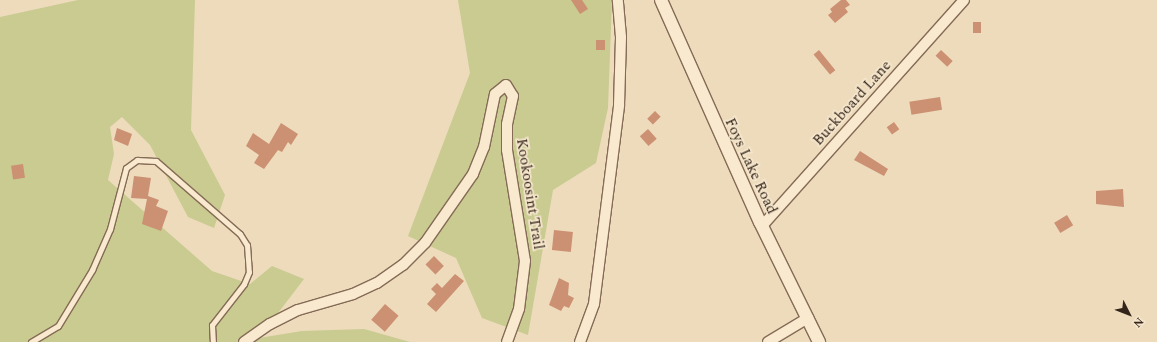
<!DOCTYPE html>
<html>
<head>
<meta charset="utf-8">
<style>
	body { margin:0 }
	#map { position:relative; width:1157px; height:342px; overflow:hidden; background:#eddbbc; font-family:Spectral,serif }
	div>[style] { position:absolute }
	[style*='--x'] { left:calc(var(--x)*1px); top:calc(var(--y)*1px); width:calc(var(--w)*1px); rotate:calc(var(--a)*1deg) }
	.green>* { inset:0; background:#c9cb91 }
	.building>* { inset:0; background:#cc9072; transform-origin:0 0 }
	.roads { filter:drop-shadow(1px 0 #856b56) drop-shadow(-1px 0 #856b56) drop-shadow(0 1px #856b56) drop-shadow(0 -1px #856b56) }
	.service>* { height:5px; margin:-2.5px; padding:0 2.5px; transform-origin:2.5px; border-radius:2.5px; background:#f9e9cf }
	.minor>* { height:10px; margin:-5px; padding:0 5px; transform-origin:5px; border-radius:5px; background:#f9e9cf }
	.tertiary>* { height:12px; margin:-6px; padding:0 6px; transform-origin:6px; border-radius:6px; background:#f9e9cf }
	span { translate:-50% -50%; white-space:nowrap; text-align:center; line-height:1.15; -webkit-text-stroke:3.5px #f5e6cc; paint-order:stroke }
	.street-label { font-size:15px; color:#34251b }
	.north { position:absolute; left:1109px; top:294px; width:40px; height:40px; -webkit-text-stroke:3px #f5e6cc; paint-order:stroke; rotate:132deg; font-size:11px; font-weight:700; line-height:16px; text-align:center; color:#34251b }
	.north::after { content:''; display:block; margin:auto; width:14px; height:18px; background:#34251b; clip-path:polygon(50% 0,100% 100%,50% 72%,0 100%) }
</style>
</head>
<body>
<div id="map">
	<div class="green">
		<i style="clip-path:polygon(78px 0,195px 0,191px 130px,225px 195px,214px 228px,188px 217px,150px 145px,122px 117px,110px 127px,114px 154px,108px 180px,212px 271px,250px 284px,272px 266px,304px 279px,259px 338px,302px 331px,364px 329px,410px 342px,0 342px,0 17px)"></i>
		<i style="clip-path:polygon(458px 0,612px 0,608px 108px,596px 163px,553px 190px,528px 335px,482px 318px,456px 258px,408px 236px,470px 73px)"></i>
	</div>
	<div class="building">
		<i style="clip-path:polygon(571px 0,582px 0,588px 9px,580px 14px)"></i>
		<i style="clip-path:polygon(841px 0,846px 0,850px 5px,845px 8px,848px 12px,835px 23px,828px 15px,832px 12px,830px 9px)"></i>
		<i style="left:973px;top:22px;width:8px;height:11px"></i>
		<i style="left:596px;top:40px;width:9px;height:10px"></i>
		<i style="left:819px;top:50px;width:26px;height:7px;rotate:51deg"></i>
		<i style="left:941px;top:50px;width:16px;height:8px;rotate:43deg"></i>
		<i style="left:940px;top:97px;width:13px;height:31px;rotate:81deg"></i>
		<i style="left:655px;top:111px;width:8px;height:11px;rotate:45deg"></i>
		<i style="left:894px;top:122px;width:9px;height:9px;rotate:54deg"></i>
		<i style="clip-path:polygon(281px 123px,298px 134px,291px 145px,288px 142px,282px 152px,278px 150px,264px 169px,254px 163px,259px 155px,246px 146px,253px 133px,269px 144px)"></i>
		<i style="clip-path:polygon(117px 128px,132px 134px,128px 146px,114px 140px)"></i>
		<i style="left:648px;top:129px;width:13px;height:11px;rotate:48deg"></i>
		<i style="clip-path:polygon(860px 151px,888px 169px,884px 176px,854px 160px)"></i>
		<i style="left:23px;top:164px;width:14px;height:12px;rotate:82deg"></i>
		<i style="clip-path:polygon(134px 176px,151px 178px,148px 196px,159px 200px,156px 206px,168px 211px,161px 231px,142px 224px,147px 199px,131px 198px)"></i>
		<i style="clip-path:polygon(1123px 189px,1124px 207px,1096px 204px,1096px 191px)"></i>
		<i style="left:1067px;top:215px;width:12px;height:15px;rotate:59deg"></i>
		<i style="left:554px;top:230px;width:19px;height:20px;rotate:6deg"></i>
		<i style="left:434px;top:256px;width:14px;height:12px;rotate:45deg"></i>
		<i style="clip-path:polygon(455px 274px,464px 281px,436px 312px,427px 304px,436px 294px,431px 289px,437px 283px,442px 288px)"></i>
		<i style="clip-path:polygon(559px 278px,569px 283px,568px 295px,574px 298px,569px 308px,564px 306px,561px 311px,549px 305px)"></i>
		<i style="left:385px;top:304px;width:18px;height:21px;rotate:41deg"></i>
	</div>
	<div class="roads">
		<div class="service">
			<i style="--x:31;--y:342;--w:31;--a:-31"></i>
			<i style="--x:58;--y:326;--w:66;--a:-58.7"></i>
			<i style="--x:92;--y:270;--w:45;--a:-66.3"></i>
			<i style="--x:110;--y:229;--w:63;--a:-75.3"></i>
			<i style="--x:126;--y:168;--w:14;--a:-36"></i>
			<i style="--x:137;--y:160;--w:19;--a:3"></i>
			<i style="--x:156;--y:161;--w:111;--a:41"></i>
			<i style="--x:240;--y:234;--w:13;--a:58"></i>
			<i style="--x:247;--y:245;--w:27;--a:86"></i>
			<i style="--x:249;--y:272;--w:13;--a:113"></i>
			<i style="--x:244;--y:284;--w:52;--a:128"></i>
			<i style="--x:212;--y:325;--w:17;--a:87"></i>
		</div>
		<div class="minor">
			<i style="--x:762;--y:226;--w:303;--a:-48.2"></i>
			<i style="--x:244;--y:342;--w:32;--a:-35"></i>
			<i style="--x:270;--y:324;--w:31;--a:-27"></i>
			<i style="--x:298;--y:310;--w:57;--a:-16.2"></i>
			<i style="--x:353;--y:294;--w:26;--a:-25"></i>
			<i style="--x:377;--y:283;--w:32;--a:-35"></i>
			<i style="--x:403;--y:265;--w:31;--a:-45"></i>
			<i style="--x:425;--y:243;--w:84;--a:-55.2"></i>
			<i style="--x:473;--y:174;--w:29;--a:-68"></i>
			<i style="--x:484;--y:147;--w:54;--a:-78.3"></i>
			<i style="--x:495;--y:94;--w:14;--a:-39"></i>
			<i style="--x:506;--y:85;--w:13;--a:58"></i>
			<i style="--x:513;--y:96;--w:29;--a:102"></i>
			<i style="--x:507;--y:124;--w:26;--a:90"></i>
			<i style="--x:507;--y:150;--w:112;--a:80.8"></i>
			<i style="--x:525;--y:261;--w:48;--a:97.1"></i>
			<i style="--x:519;--y:309;--w:35;--a:110"></i>
			<i style="--x:580;--y:342;--w:40;--a:-69.8"></i>
			<i style="--x:594;--y:304;--w:201;--a:-82.8"></i>
			<i style="--x:619;--y:105;--w:68;--a:-88.3"></i>
			<i style="--x:621;--y:37;--w:37;--a:-95"></i>
			<i style="--x:768;--y:342;--w:47;--a:-31"></i>
		</div>
		<div class="tertiary">
			<i style="--x:661;--y:0;--w:243;--a:66"></i>
			<i style="--x:760;--y:222;--w:134;--a:63.8"></i>
		</div>
	</div>
	<div class="street-label">
		<span style="left:852px;top:103px;rotate:-48deg">Buckboard Lane</span>
		<span style="left:751px;top:166px;rotate:65deg">Foys Lake Road</span>
		<span style="left:530px;top:194px;rotate:81deg">Kookoosint Trail</span>
	</div>
	<div class="north">N</div>
</div>
</body>
</html>
